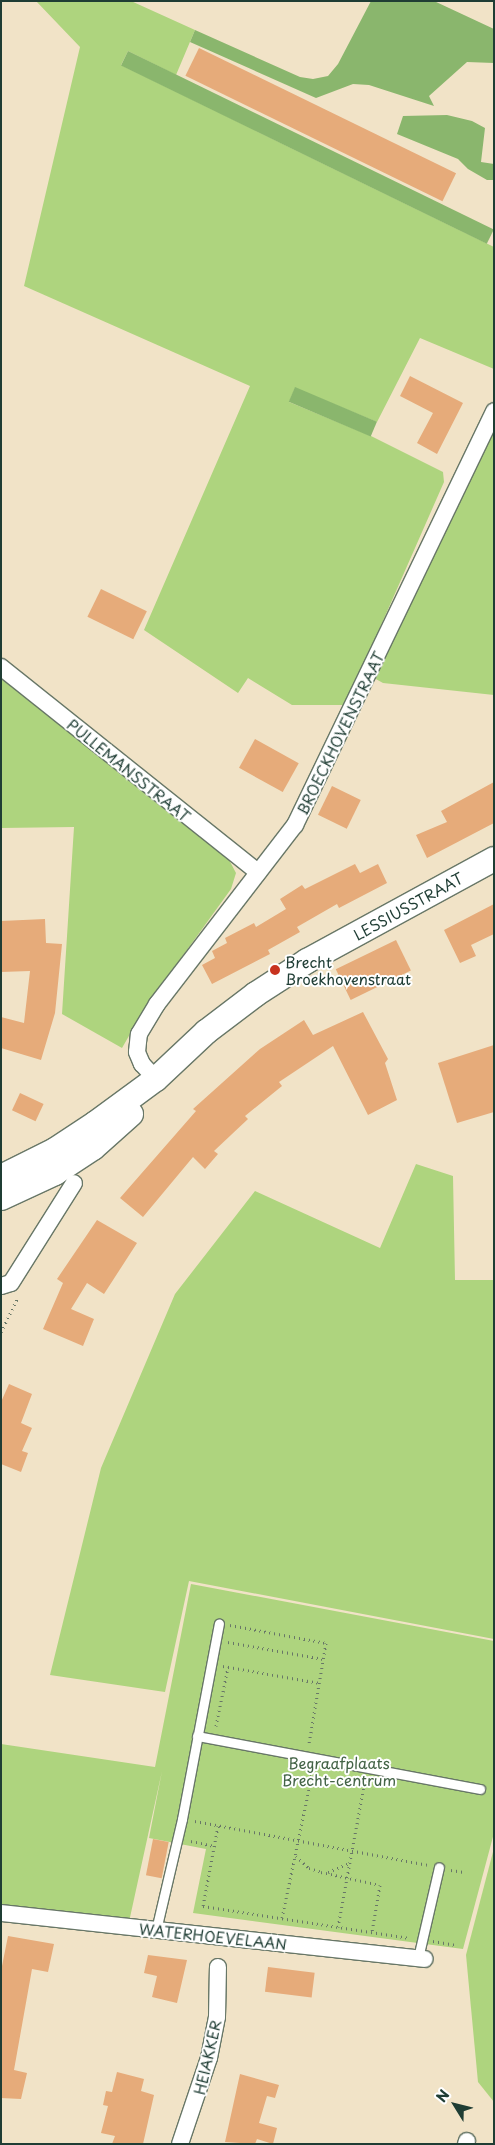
<!DOCTYPE html>
<html>
<head>
<meta charset="utf-8">
<style>
	body { margin:0 }
	#map { position:relative; width:495px; height:2145px; overflow:hidden; background:#f1e3c7; font-family:"Playpen Sans",sans-serif }
	div>[style] { position:absolute }
	[style*='--x'] { left:calc(var(--x)*1px); top:calc(var(--y)*1px); width:calc(var(--w)*1px); rotate:calc(var(--a)*1deg) }
	.green>* { inset:0; background:#aed47e }
	.forest>* { inset:0; background:#8ab66d; transform-origin:0 0 }
	.building>* { inset:0; background:#e6ab7a; transform-origin:0 0 }
	.path>* { height:3px; margin-top:-1.5px; transform-origin:0; background:repeating-linear-gradient(90deg,#687767 0 1px,transparent 0 5px) }
	.roads { filter:drop-shadow(1px 0 #687767) drop-shadow(-1px 0 #687767) drop-shadow(0 1px #687767) drop-shadow(0 -1px #687767) }
	.lane>* { height:9px; margin:-4.5px; padding:0 4.5px; transform-origin:4.5px; border-radius:4.5px; background:#fff }
	.street>* { height:16px; margin:-8px; padding:0 8px; transform-origin:8px; border-radius:8px; background:#fff }
	.secondary>* { height:24px; margin:-12px; padding:0 12px; transform-origin:12px; border-radius:12px; background:#fff }
	.dots>* { width:14px; height:14px; translate:-50% -50%; box-sizing:border-box; border:2px solid #fff; border-radius:50% }
	span { translate:-50% -50%; white-space:nowrap; text-align:center; line-height:1.15; -webkit-text-stroke:4px #fff; paint-order:stroke }
	.street-label { font-size:15px; color:#1f3d34 }
	.poi-label { font-size:15px; color:#1f3d34 }
	.left { translate:0 -50%; text-align:left }
	.park-label { font-size:15px; color:#436346 }
	.frame { position:absolute; inset:0; border:2px solid #1f3d34; pointer-events:none }
	.north { position:absolute; left:430px; top:2080px; width:50px; height:50px; -webkit-text-stroke:4px #fff; paint-order:stroke; rotate:306deg; font-size:14px; font-weight:700; line-height:20px; text-align:center; color:#1f3d34 }
	.north::after { content:''; display:block; margin:auto; width:18px; height:22px; background:#1f3d34; clip-path:polygon(50% 0,100% 100%,50% 72%,0 100%) }
</style>
</head>
<body>
<div id="map">
	<div class="green">
		<i style="clip-path:polygon(36px 1px,131px 1px,195px 30px,176px 75px,128px 51px,121px 65px,494px 247px,494px 369px,420px 338px,377px 422px,295px 388px,289px 402px,371px 436px,443px 472px,444px 482px,346px 705px,292px 705px,248px 678px,238px 693px,144px 630px,250px 386px,24px 286px,80px 47px)"></i>
		<i style="clip-path:polygon(494px 430px,494px 695px,383px 683px,374px 678px)"></i>
		<i style="clip-path:polygon(1px 676px,227px 856px,236px 873px,231px 889px,145px 1008px,122px 1048px,62px 1014px,74px 827px,1px 828px)"></i>
		<i style="clip-path:polygon(416px 1164px,453px 1176px,455px 1280px,494px 1280px,494px 1639px,189px 1581px,165px 1692px,50px 1675px,101px 1468px,175px 1294px,255px 1191px,380px 1248px)"></i>
		<i style="clip-path:polygon(191px 1584px,494px 1641px,494px 1833px,463px 1949px,193px 1913px,206px 1849px,149px 1838px,162px 1771px,129px 1922px,1px 1908px,1px 1744px,155px 1767px)"></i>
		<i style="clip-path:polygon(494px 1848px,494px 2102px,478px 2082px,466px 1955px)"></i>
	</div>
	<div class="forest">
		<i style="clip-path:polygon(371px 1px,434px 1px,494px 29px,494px 63px,467px 62px,429px 96px,434px 106px,369px 85px,353px 84px,316px 98px,190px 42px,195px 30px,300px 77px,313px 79px,328px 76px,338px 64px)"></i>
		<i style="left:128px;top:51px;width:407px;height:16px;rotate:26deg"></i>
		<i style="clip-path:polygon(447px 115px,472px 121px,485px 128px,481px 162px,494px 164px,494px 180px,487px 180px,468px 169px,458px 159px,397px 134px,403px 116px)"></i>
		<i style="left:295px;top:387px;width:89px;height:16px;rotate:23deg"></i>
	</div>
	<div class="building">
		<i style="left:199px;top:48px;width:286px;height:31px;rotate:26deg"></i>
		<i style="clip-path:polygon(410px 376px,463px 403px,437px 454px,417px 443px,433px 413px,400px 396px)"></i>
		<i style="left:101px;top:589px;width:51px;height:31px;rotate:26deg"></i>
		<i style="left:255px;top:739px;width:50px;height:33px;rotate:29deg"></i>
		<i style="clip-path:polygon(494px 782px,494px 823px,427px 858px,416px 835px,447px 822px,441px 811px)"></i>
		<i style="left:332px;top:786px;width:32px;height:32px;rotate:26deg"></i>
		<i style="clip-path:polygon(355px 864px,360px 873px,378px 864px,387px 883px,339px 908px,337px 904px,297px 927px,300px 932px,268px 950px,270px 954px,212px 984px,202px 965px,215px 958px,212px 951px,227px 943px,225px 938px,254px 923px,256px 927px,286px 909px,280px 899px,302px 885px,305px 889px)"></i>
		<i style="clip-path:polygon(494px 904px,494px 934px,471px 945px,476px 956px,460px 963px,444px 930px)"></i>
		<i style="clip-path:polygon(45px 919px,46px 943px,62px 944px,55px 1013px,41px 1060px,1px 1048px,1px 1017px,24px 1023px,30px 971px,1px 972px,1px 921px)"></i>
		<i style="left:396px;top:940px;width:34px;height:67px;rotate:64deg"></i>
		<i style="clip-path:polygon(363px 1012px,388px 1059px,385px 1063px,397px 1100px,368px 1115px,333px 1046px,279px 1082px,282px 1086px,245px 1116px,248px 1119px,214px 1151px,218px 1154px,205px 1169px,193px 1157px,143px 1217px,120px 1198px,196px 1111px,193px 1109px,260px 1049px,304px 1020px,313px 1035px)"></i>
		<i style="clip-path:polygon(494px 1045px,494px 1112px,457px 1123px,438px 1063px)"></i>
		<i style="left:20px;top:1093px;width:26px;height:19px;rotate:25deg"></i>
		<i style="clip-path:polygon(97px 1220px,137px 1243px,104px 1294px,87px 1283px,71px 1309px,94px 1319px,83px 1346px,43px 1329px,63px 1283px,57px 1279px)"></i>
		<i style="clip-path:polygon(9px 1384px,32px 1394px,21px 1423px,32px 1428px,22px 1451px,28px 1453px,21px 1472px,1px 1464px,1px 1402px)"></i>
		<i style="left:153px;top:1839px;width:16px;height:37px;rotate:11deg"></i>
		<i style="clip-path:polygon(8px 1936px,54px 1944px,48px 1972px,32px 1969px,14px 2070px,27px 2073px,21px 2099px,1px 2098px,1px 1971px)"></i>
		<i style="clip-path:polygon(148px 1955px,187px 1960px,177px 2003px,152px 1997px,157px 1976px,144px 1973px)"></i>
		<i style="left:268px;top:1967px;width:47px;height:25px;rotate:7deg"></i>
		<i style="clip-path:polygon(117px 2072px,144px 2079px,141px 2091px,154px 2095px,143px 2144px,112px 2144px,115px 2136px,101px 2133px,108px 2106px,103px 2105px,106px 2091px,112px 2092px)"></i>
		<i style="clip-path:polygon(240px 2074px,279px 2085px,275px 2098px,267px 2096px,259px 2123px,277px 2128px,273px 2144px,257px 2139px,255px 2144px,225px 2142px)"></i>
	</div>
	<div class="path">
		<i style="--x:1;--y:1332;--w:37;--a:-64"></i>
		<i style="--x:230;--y:1625;--w:98;--a:10.6"></i>
		<i style="--x:326;--y:1643;--w:102;--a:99.6"></i>
		<i style="--x:228;--y:1642;--w:97;--a:10.1"></i>
		<i style="--x:223;--y:1666;--w:97;--a:10"></i>
		<i style="--x:216;--y:1726;--w:60;--a:-78.5"></i>
		<i style="--x:195;--y:1821;--w:236;--a:10.7"></i>
		<i style="--x:218;--y:1826;--w:81;--a:100.6"></i>
		<i style="--x:203;--y:1906;--w:209;--a:8.8"></i>
		<i style="--x:191;--y:1841;--w:25;--a:12"></i>
		<i style="--x:296;--y:1856;--w:18;--a:43"></i>
		<i style="--x:309;--y:1868;--w:14;--a:17"></i>
		<i style="--x:451;--y:1870;--w:13;--a:9"></i>
		<i style="--x:321;--y:1872;--w:60;--a:12.4"></i>
		<i style="--x:380;--y:1885;--w:48;--a:99.7"></i>
		<i style="--x:328;--y:1872;--w:23;--a:-23"></i>
		<i style="--x:282;--y:1918;--w:151;--a:-78.2"></i>
		<i style="--x:338;--y:1927;--w:149;--a:-79.6"></i>
		<i style="--x:433;--y:1941;--w:22;--a:10"></i>
	</div>
	<div class="roads">
		<div class="lane">
			<i style="--x:197;--y:1736;--w:288;--a:10.6"></i>
			<i style="--x:156;--y:1930;--w:114;--a:-76.8"></i>
			<i style="--x:182;--y:1819;--w:199;--a:-79.3"></i>
			<i style="--x:418;--y:1958;--w:93;--a:-77"></i>
		</div>
		<div class="street">
			<i style="--x:1;--y:667;--w:329;--a:38.6"></i>
			<i style="--x:156;--y:1079;--w:21;--a:-133"></i>
			<i style="--x:142;--y:1064;--w:13;--a:-113"></i>
			<i style="--x:137;--y:1052;--w:18;--a:-84"></i>
			<i style="--x:139;--y:1034;--w:35;--a:-59"></i>
			<i style="--x:157;--y:1004;--w:226;--a:-52.4"></i>
			<i style="--x:295;--y:825;--w:459;--a:-64.3"></i>
			<i style="--x:1;--y:1286;--w:10;--a:-17"></i>
			<i style="--x:11;--y:1283;--w:118;--a:-57.8"></i>
			<i style="--x:1;--y:1913;--w:426;--a:6.2"></i>
			<i style="--x:180;--y:2144;--w:91;--a:-71.4"></i>
			<i style="--x:209;--y:2058;--w:42;--a:-79"></i>
			<i style="--x:217;--y:2017;--w:50;--a:-88.9"></i>
			<i style="--x:466;--y:2144;--w:3;--a:-72"></i>
		</div>
		<div class="secondary">
			<i style="--x:1;--y:1177;--w:60;--a:-26.6"></i>
			<i style="--x:55;--y:1150;--w:49;--a:-33.4"></i>
			<i style="--x:96;--y:1123;--w:74;--a:-36.3"></i>
			<i style="--x:156;--y:1079;--w:69;--a:-43.2"></i>
			<i style="--x:206;--y:1032;--w:63;--a:-37.2"></i>
			<i style="--x:256;--y:994;--w:61;--a:-32.9"></i>
			<i style="--x:307;--y:961;--w:213;--a:-28.6"></i>
			<i style="--x:1;--y:1198;--w:60;--a:-24.8"></i>
			<i style="--x:55;--y:1173;--w:45;--a:-33.3"></i>
			<i style="--x:93;--y:1148;--w:51;--a:-41.8"></i>
		</div>
	</div>
	<div class="dots">
		<i style="left:275px;top:970px;background:#c8321e"></i>
	</div>
	<div class="street-label">
		<span style="left:340px;top:733px;rotate:-64deg">BROECKHOVENSTRAAT</span>
		<span style="left:129px;top:770px;rotate:39deg">PULLEMANSSTRAAT</span>
		<span style="left:408px;top:906px;rotate:-29deg">LESSIUSSTRAAT</span>
		<span style="left:213px;top:1936px;rotate:6deg">WATERHOEVELAAN</span>
		<span style="left:207px;top:2057px;rotate:-77deg">HEIAKKER</span>
	</div>
	<div class="poi-label">
		<span class="left" style="left:285px;top:970px">Brecht<br>Broekhovenstraat</span>
	</div>
	<div class="park-label">
		<span style="left:339px;top:1771px">Begraafplaats<br>Brecht-centrum</span>
	</div>
	<div class="frame"></div>
	<div class="north">N</div>
</div>
</body>
</html>
